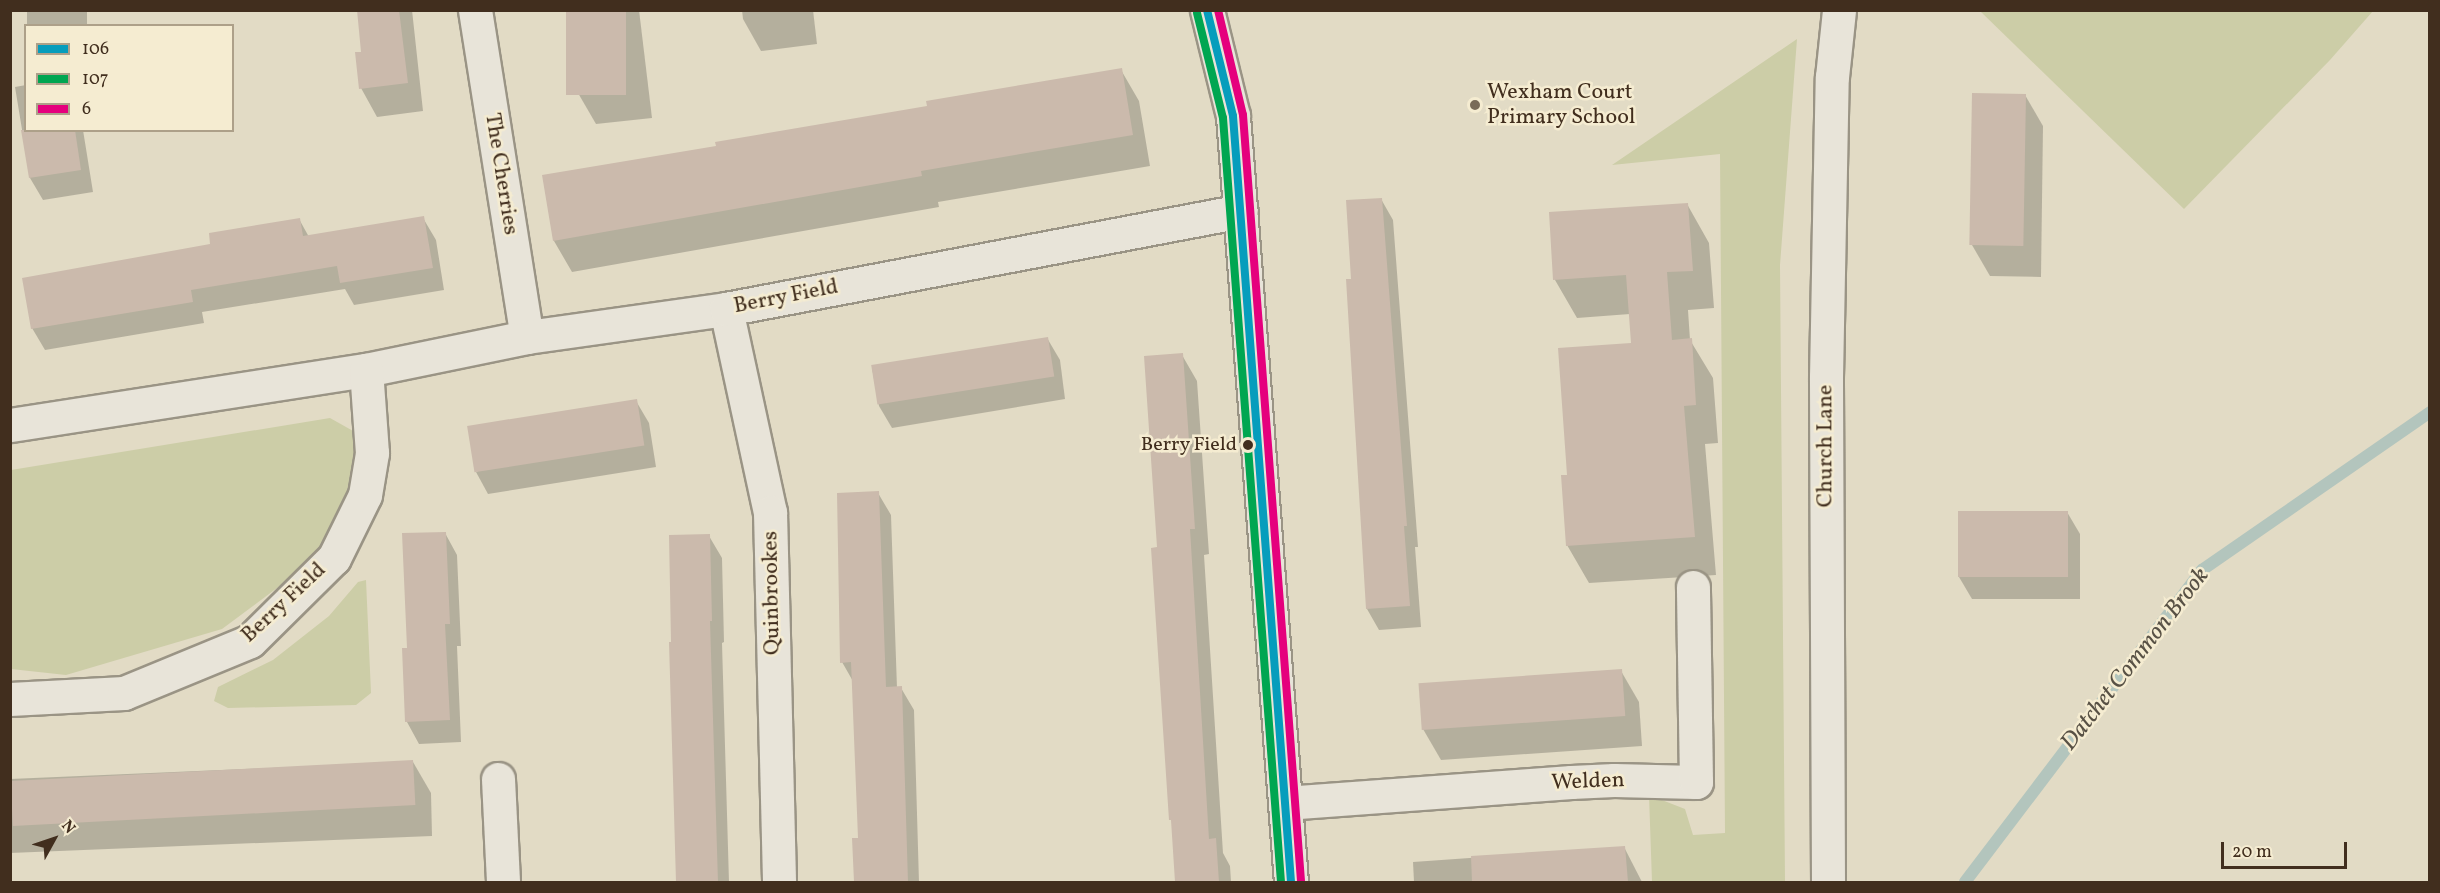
<!DOCTYPE html>
<html>
<head>
<meta charset="utf-8">
<style>
	body { margin:0 }
	#map { position:relative; width:2440px; height:893px; overflow:hidden; background:#e2dbc5; font-family:Vollkorn,serif }
	div>[style] { position:absolute }
	[style*='--x'] { left:calc(var(--x)*1px); top:calc(var(--y)*1px); width:calc(var(--w)*1px); rotate:calc(var(--a)*1deg) }
	.green>* { inset:0; background:#cccda7 }
	.shadow>* { inset:0; background:#0003; transform-origin:0 0 }
	.stream>* { height:12px; margin:-6px; padding:0 6px; transform-origin:6px; border-radius:6px; background:#b3c5bd }
	.building>* { inset:0; background:#cbbaac; transform-origin:0 0 }
	.roads { filter:drop-shadow(2px 0 #9a9485) drop-shadow(-2px 0 #9a9485) drop-shadow(0 2px #9a9485) drop-shadow(0 -2px #9a9485) }
	.street>* { height:33px; margin:-16.5px; padding:0 16.5px; transform-origin:16.5px; border-radius:16.5px; background:#e8e4d9 }
	.bus-1>* { height:8px; margin:-4px; padding:0 4px; transform-origin:4px; border-radius:4px; background:#069dbc }
	.bus-2>* { height:8px; margin:-4px; padding:0 4px; transform-origin:4px; border-radius:4px; background:#00a651 }
	.bus-3>* { height:8px; margin:-4px; padding:0 4px; transform-origin:4px; border-radius:4px; background:#e5007d }
	.dots>* { width:16px; height:16px; translate:-50% -50%; box-sizing:border-box; border:3px solid #f5ecd1; border-radius:50% }
	span { translate:-50% -50%; white-space:nowrap; text-align:center; line-height:1.15; -webkit-text-stroke:5px #f5ecd1; paint-order:stroke }
	.bus-label { font-size:20px; color:#412e1e }
	.right { translate:-100% -50%; text-align:right }
	.poi-label { font-size:22px; color:#412e1e }
	.left { translate:0 -50%; text-align:left }
	.street-label { font-size:22px; color:#412e1e }
	.water-label { font-size:24px; color:#585145; font-style:italic }
	.frame { position:absolute; inset:0; border:12px solid #412e1e; pointer-events:none }
	.legend { position:absolute; left:24px; top:24px; width:210px; height:108px; box-sizing:border-box; background:#f5ecd1; border:2px solid #ada089; margin:0; padding:8px 10px; list-style:none; font-size:18px; color:#412e1e }
	.legend li { display:flex; align-items:center; gap:12px; height:30px }
	.legend b { width:30px; border:2px solid #ada089 }
	.north { position:absolute; left:24px; top:809px; width:60px; height:60px; -webkit-text-stroke:4px #f5ecd1; paint-order:stroke; rotate:50deg; font-size:16px; font-weight:700; line-height:24px; text-align:center; color:#412e1e }
	.north::after { content:''; display:block; margin:auto; width:21px; height:27px; background:#412e1e; clip-path:polygon(50% 0,100% 100%,50% 72%,0 100%) }
	.scale { position:absolute; left:2221px; top:842px; width:126px; height:27px; box-sizing:border-box; border:3px solid #412e1e; border-top:0; padding-left:8px; font-size:18px; line-height:21px; white-space:nowrap; color:#412e1e; -webkit-text-stroke:4px #f5ecd1; paint-order:stroke }
</style>
</head>
<body>
<div id="map">
	<div class="green">
		<i style="clip-path:polygon(1980px 11px,2373px 11px,2330px 60px,2184px 209px)"></i>
		<i style="clip-path:polygon(1797px 39px,1780px 265px,1785px 882px,1652px 882px,1649px 795px,1685px 809px,1693px 835px,1725px 833px,1720px 154px,1612px 165px)"></i>
		<i style="clip-path:polygon(330px 418px,362px 436px,340px 527px,281px 585px,222px 629px,66px 675px,11px 669px,11px 470px)"></i>
		<i style="clip-path:polygon(366px 580px,371px 693px,356px 705px,228px 708px,214px 701px,218px 687px,273px 660px,329px 616px,358px 582px)"></i>
	</div>
	<div class="shadow">
		<i style="left:27px;top:10px;width:60px;height:16px"></i>
		<i style="clip-path:polygon(358px 10px,412px 10px,423px 111px,377px 117px,361px 88px,363px 53px)"></i>
		<i style="clip-path:polygon(568px 10px,639px 10px,652px 118px,596px 124px,578px 93px)"></i>
		<i style="clip-path:polygon(742px 10px,813px 10px,817px 44px,761px 51px,743px 19px)"></i>
		<i style="clip-path:polygon(1121px 70px,1139px 101px,1150px 166px,938px 202px,939px 207px,572px 272px,554px 241px,543px 176px,718px 147px)"></i>
		<i style="clip-path:polygon(26px 85px,26px 130px,83px 130px,93px 192px,43px 200px,30px 178px,15px 87px)"></i>
		<i style="clip-path:polygon(2025px 95px,2043px 126px,2041px 277px,1990px 276px,1972px 245px)"></i>
		<i style="clip-path:polygon(1381px 199px,1393px 220px,1418px 547px,1415px 547px,1421px 627px,1379px 630px,1367px 609px,1353px 280px)"></i>
		<i style="clip-path:polygon(1687px 204px,1709px 243px,1714px 308px,1688px 310px,1690px 340px,1713px 378px,1718px 443px,1705px 444px,1716px 575px,1589px 583px,1567px 545px,1569px 476px,1632px 344px,1630px 314px,1577px 318px,1555px 280px,1550px 214px)"></i>
		<i style="clip-path:polygon(423px 218px,436px 240px,444px 290px,354px 305px,345px 289px,202px 312px,204px 323px,45px 350px,32px 328px,299px 219px,309px 237px)"></i>
		<i style="clip-path:polygon(1047px 338px,1060px 360px,1065px 399px,892px 428px,879px 406px,872px 368px)"></i>
		<i style="clip-path:polygon(1182px 355px,1197px 381px,1209px 554px,1204px 555px,1223px 853px,1230px 866px,1231px 882px,1176px 882px,1153px 549px,1159px 549px)"></i>
		<i style="clip-path:polygon(636px 401px,649px 423px,656px 467px,488px 494px,476px 472px)"></i>
		<i style="clip-path:polygon(878px 493px,891px 515px,897px 688px,901px 688px,914px 710px,919px 882px,855px 882px,854px 839px,860px 839px,854px 683px,842px 662px)"></i>
		<i style="clip-path:polygon(2067px 512px,2080px 534px,2080px 599px,1972px 599px,1959px 577px)"></i>
		<i style="clip-path:polygon(445px 533px,457px 555px,461px 646px,457px 646px,461px 742px,419px 744px,407px 722px,408px 649px)"></i>
		<i style="clip-path:polygon(709px 536px,722px 558px,724px 642px,722px 643px,729px 882px,677px 882px,670px 644px,673px 643px)"></i>
		<i style="clip-path:polygon(1621px 671px,1639px 702px,1642px 746px,1441px 760px,1423px 729px)"></i>
		<i style="clip-path:polygon(413px 762px,431px 793px,432px 836px,10px 853px,10px 779px)"></i>
		<i style="clip-path:polygon(1624px 847px,1642px 882px,1414px 882px,1413px 862px)"></i>
	</div>
	<div class="stream">
		<i style="--x:1965;--y:882;--w:392;--a:-52.8"></i>
		<i style="--x:2202;--y:570;--w:277;--a:-34.7"></i>
	</div>
	<div class="building">
		<i style="clip-path:polygon(357px 10px,399px 10px,408px 83px,359px 89px,355px 52px,361px 52px)"></i>
		<i style="left:566px;top:10px;width:60px;height:85px"></i>
		<i style="clip-path:polygon(1122px 68px,1133px 135px,921px 171px,922px 176px,553px 241px,542px 175px,716px 146px,715px 142px,927px 106px,926px 101px)"></i>
		<i style="left:1972px;top:93px;width:54px;height:152px;rotate:1deg"></i>
		<i style="clip-path:polygon(21px 130px,75px 130px,81px 170px,29px 178px)"></i>
		<i style="clip-path:polygon(1382px 198px,1407px 526px,1404px 526px,1410px 606px,1366px 609px,1346px 279px,1351px 279px,1346px 200px)"></i>
		<i style="clip-path:polygon(1688px 203px,1693px 271px,1667px 272px,1672px 340px,1692px 338px,1696px 405px,1684px 406px,1695px 537px,1566px 546px,1561px 475px,1567px 475px,1558px 348px,1631px 343px,1626px 275px,1553px 280px,1549px 212px)"></i>
		<i style="clip-path:polygon(424px 216px,433px 268px,340px 283px,337px 266px,191px 290px,193px 302px,31px 329px,22px 278px,210px 244px,209px 233px,300px 218px,303px 236px)"></i>
		<i style="left:1048px;top:337px;width:40px;height:179px;rotate:81deg"></i>
		<i style="clip-path:polygon(1183px 353px,1195px 529px,1190px 529px,1209px 839px,1216px 838px,1219px 882px,1175px 882px,1171px 820px,1169px 820px,1151px 548px,1157px 547px,1144px 356px)"></i>
		<i style="left:637px;top:399px;width:47px;height:172px;rotate:81deg"></i>
		<i style="clip-path:polygon(879px 491px,886px 687px,902px 686px,908px 882px,854px 882px,852px 838px,858px 838px,851px 662px,840px 663px,837px 493px)"></i>
		<i style="left:1958px;top:511px;width:110px;height:66px"></i>
		<i style="clip-path:polygon(446px 532px,450px 624px,445px 624px,450px 720px,405px 722px,402px 648px,407px 648px,402px 533px)"></i>
		<i style="clip-path:polygon(710px 534px,712px 621px,710px 621px,718px 882px,676px 882px,669px 642px,671px 642px,669px 535px)"></i>
		<i style="left:1622px;top:669px;width:47px;height:204px;rotate:86deg"></i>
		<i style="left:413px;top:760px;width:45px;height:403px;rotate:87deg"></i>
		<i style="clip-path:polygon(1625px 846px,1628px 882px,1472px 882px,1471px 856px)"></i>
	</div>
	<div class="roads">
		<div class="street">
			<i style="--x:475;--y:10;--w:331;--a:81"></i>
			<i style="--x:1207;--y:10;--w:109;--a:76.2"></i>
			<i style="--x:1233;--y:116;--w:768;--a:85.67"></i>
			<i style="--x:726;--y:309;--w:208;--a:77.8"></i>
			<i style="--x:770;--y:512;--w:370;--a:88.6"></i>
			<i style="--x:10;--y:425;--w:360;--a:-8.8"></i>
			<i style="--x:366;--y:370;--w:164;--a:-11.6"></i>
			<i style="--x:527;--y:337;--w:201;--a:-8"></i>
			<i style="--x:726;--y:309;--w:524;--a:-10.77"></i>
			<i style="--x:10;--y:699;--w:114;--a:-3"></i>
			<i style="--x:124;--y:693;--w:136;--a:-22.4"></i>
			<i style="--x:250;--y:641;--w:118;--a:-44.7"></i>
			<i style="--x:334;--y:558;--w:70;--a:-63.8"></i>
			<i style="--x:365;--y:495;--w:43;--a:-80.5"></i>
			<i style="--x:372;--y:453;--w:83;--a:-94.1"></i>
			<i style="--x:498;--y:779;--w:103;--a:87.2"></i>
			<i style="--x:1285;--y:803;--w:287;--a:-4.2"></i>
			<i style="--x:1571;--y:782;--w:43;--a:-2.7"></i>
			<i style="--x:1614;--y:780;--w:82;--a:1.4"></i>
			<i style="--x:1696;--y:782;--w:195;--a:-90.9"></i>
			<i style="--x:1828;--y:882;--w:505;--a:-90.23"></i>
			<i style="--x:1826;--y:377;--w:300;--a:-88.9"></i>
			<i style="--x:1832;--y:77;--w:67;--a:-84"></i>
		</div>
	</div>
	<div class="bus-1">
		<i style="--x:1207;--y:10;--w:109;--a:76.2"></i>
		<i style="--x:1233;--y:116;--w:768;--a:85.67"></i>
	</div>
	<div class="bus-2">
		<i style="--x:1197;--y:13;--w:108;--a:76.1"></i>
		<i style="--x:1223;--y:118;--w:766;--a:85.66"></i>
	</div>
	<div class="bus-3">
		<i style="--x:1218;--y:10;--w:108;--a:76.6"></i>
		<i style="--x:1243;--y:115;--w:768;--a:85.67"></i>
	</div>
	<div class="dots">
		<i style="left:1475px;top:105px;background:#796b58"></i>
		<i style="left:1248px;top:445px;background:#412e1e"></i>
	</div>
	<div class="bus-label">
		<span class="right" style="left:1237px;top:445px">Berry Field</span>
	</div>
	<div class="poi-label">
		<span class="left" style="left:1487px;top:105px">Wexham Court<br>Primary School</span>
	</div>
	<div class="street-label">
		<span style="left:501px;top:174px;rotate:81deg">The Cherries</span>
		<span style="left:786px;top:297px;rotate:-11deg">Berry Field</span>
		<span style="left:1826px;top:446px;rotate:-90deg">Church Lane</span>
		<span style="left:772px;top:593px;rotate:-91deg">Quinbrookes</span>
		<span style="left:284px;top:603px;rotate:-43deg">Berry Field</span>
		<span style="left:1588px;top:782px;rotate:-2deg">Welden</span>
	</div>
	<div class="water-label">
		<span style="left:2136px;top:660px;rotate:-52deg">Datchet Common Brook</span>
	</div>
	<div class="frame"></div>
	<ul class="legend">
	<li><b style="height:8px;background:#069dbc"></b>106</li>
	<li><b style="height:8px;background:#00a651"></b>107</li>
	<li><b style="height:8px;background:#e5007d"></b>6</li>
	</ul>
	<div class="north">N</div>
	<div class="scale">20 m</div>
</div>
</body>
</html>
